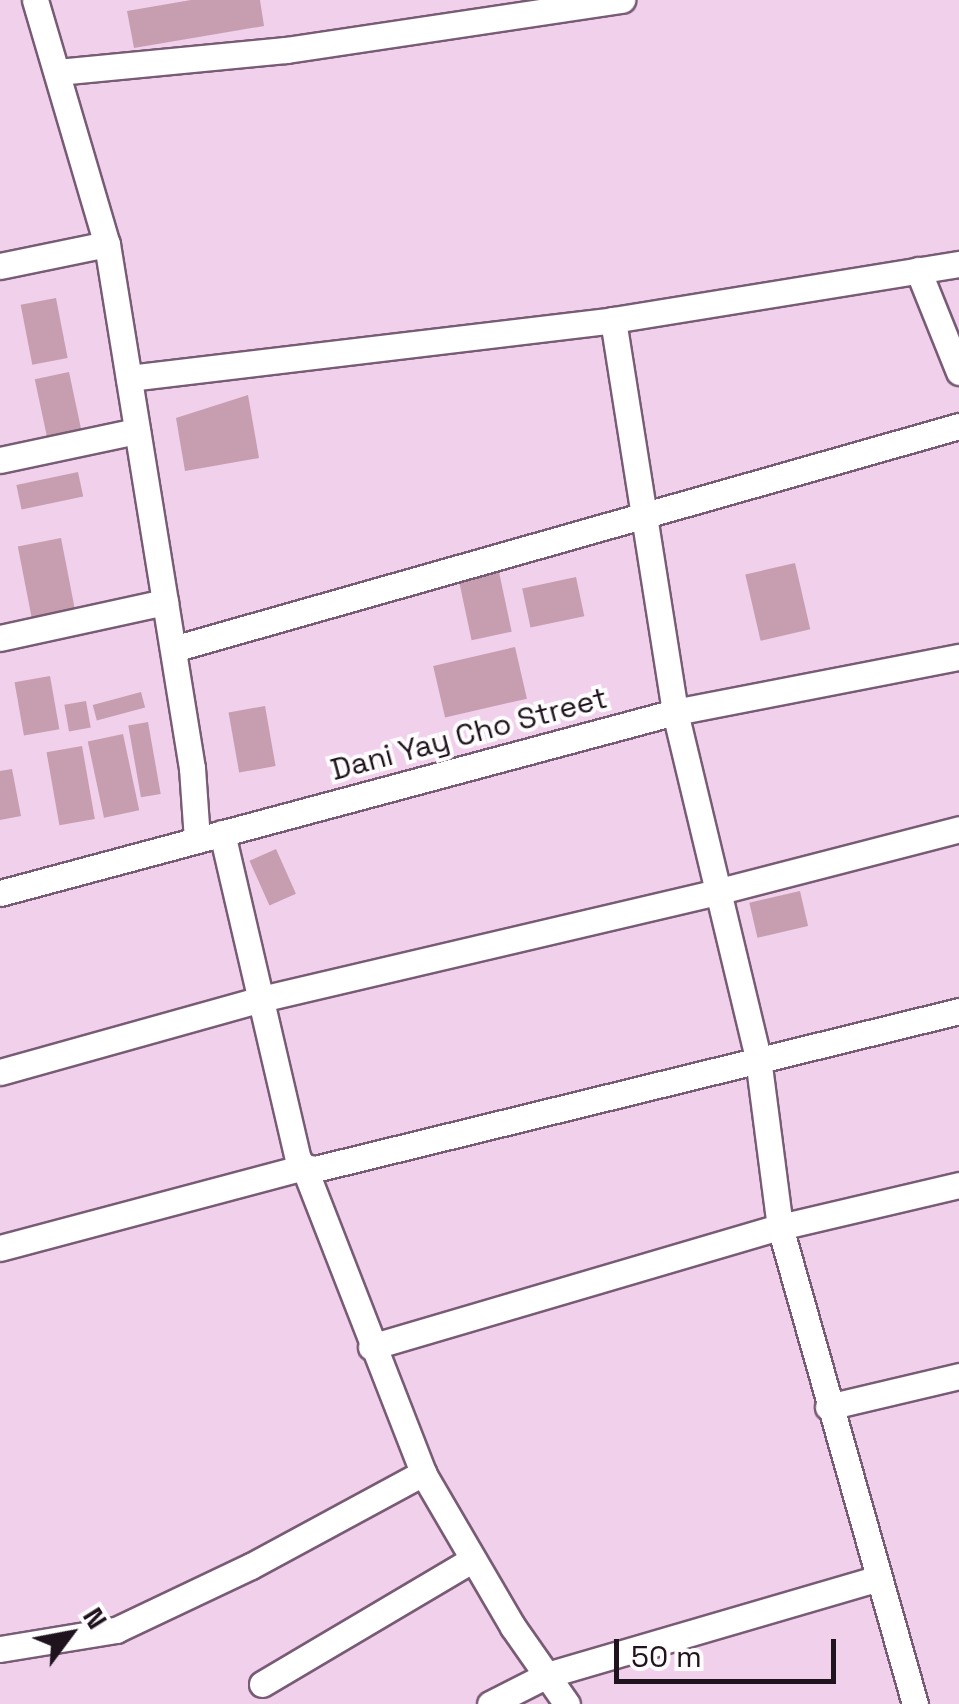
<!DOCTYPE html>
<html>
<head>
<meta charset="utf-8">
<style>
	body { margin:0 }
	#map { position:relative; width:959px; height:1704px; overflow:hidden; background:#f1d0ec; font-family:"Space Grotesk",sans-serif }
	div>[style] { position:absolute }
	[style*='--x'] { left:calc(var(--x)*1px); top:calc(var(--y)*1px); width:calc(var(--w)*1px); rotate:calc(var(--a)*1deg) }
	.building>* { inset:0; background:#c69eaf; transform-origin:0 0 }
	.roads { filter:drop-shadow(2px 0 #785b74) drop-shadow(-2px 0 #785b74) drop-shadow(0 2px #785b74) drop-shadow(0 -2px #785b74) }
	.minor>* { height:25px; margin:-12.5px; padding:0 12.5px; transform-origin:12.5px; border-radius:12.5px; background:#fff }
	span { translate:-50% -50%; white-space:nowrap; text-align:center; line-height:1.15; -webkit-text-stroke:8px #fffcfe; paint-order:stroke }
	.street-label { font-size:30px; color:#1f141d }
	.north { position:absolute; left:20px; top:1584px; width:100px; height:100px; -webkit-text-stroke:8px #fffcfe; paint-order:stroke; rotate:58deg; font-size:28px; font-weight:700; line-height:40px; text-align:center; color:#1f141d }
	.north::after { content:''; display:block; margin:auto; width:35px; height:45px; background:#1f141d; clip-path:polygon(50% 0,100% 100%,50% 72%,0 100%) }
	.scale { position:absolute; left:614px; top:1639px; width:222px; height:45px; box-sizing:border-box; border:5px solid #1f141d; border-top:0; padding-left:12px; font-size:30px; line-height:35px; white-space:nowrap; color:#1f141d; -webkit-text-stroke:8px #fffcfe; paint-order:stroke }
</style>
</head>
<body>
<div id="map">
	<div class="building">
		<i style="clip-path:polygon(191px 0,260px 0,264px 26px,134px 48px,127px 11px)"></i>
		<i style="left:56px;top:298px;width:61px;height:36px;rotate:79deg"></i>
		<i style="left:69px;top:372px;width:61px;height:35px;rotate:78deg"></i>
		<i style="clip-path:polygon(248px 395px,259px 458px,185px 471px,176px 418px)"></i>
		<i style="left:78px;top:472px;width:25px;height:63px;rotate:78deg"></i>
		<i style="left:61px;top:538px;width:78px;height:44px;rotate:79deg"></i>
		<i style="left:795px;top:563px;width:68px;height:51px;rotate:77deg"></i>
		<i style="left:499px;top:572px;width:61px;height:41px;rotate:78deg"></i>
		<i style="left:576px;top:577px;width:40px;height:55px;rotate:78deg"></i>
		<i style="left:515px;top:647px;width:53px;height:84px;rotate:77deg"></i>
		<i style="left:50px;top:676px;width:54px;height:36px;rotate:80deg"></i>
		<i style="left:141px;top:692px;width:16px;height:50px;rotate:75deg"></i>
		<i style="left:86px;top:701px;width:27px;height:22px;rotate:80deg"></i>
		<i style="left:265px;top:706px;width:61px;height:37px;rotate:80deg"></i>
		<i style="left:148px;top:722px;width:73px;height:20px;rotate:80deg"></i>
		<i style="left:123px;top:734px;width:78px;height:36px;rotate:78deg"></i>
		<i style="left:82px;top:746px;width:74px;height:36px;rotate:80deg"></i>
		<i style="clip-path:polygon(12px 769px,21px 816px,0 820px,0 771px)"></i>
		<i style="left:276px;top:849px;width:49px;height:29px;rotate:66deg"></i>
		<i style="left:800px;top:891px;width:36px;height:52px;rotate:77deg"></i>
	</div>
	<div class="roads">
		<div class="minor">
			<i style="--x:35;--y:0;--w:254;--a:73.6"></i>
			<i style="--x:107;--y:244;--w:531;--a:80.79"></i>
			<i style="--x:192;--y:768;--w:72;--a:86"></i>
			<i style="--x:57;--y:72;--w:230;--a:-5.5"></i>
			<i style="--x:286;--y:50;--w:340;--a:-8.5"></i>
			<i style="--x:0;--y:266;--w:109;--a:-11.6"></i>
			<i style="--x:918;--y:270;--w:110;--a:68.1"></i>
			<i style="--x:613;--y:320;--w:397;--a:81"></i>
			<i style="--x:675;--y:712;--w:356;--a:76.5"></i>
			<i style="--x:758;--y:1058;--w:170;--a:82.6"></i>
			<i style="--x:780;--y:1227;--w:496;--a:74.2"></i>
			<i style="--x:129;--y:378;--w:487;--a:-6.8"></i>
			<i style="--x:613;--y:320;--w:351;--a:-9.2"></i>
			<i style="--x:0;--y:460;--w:140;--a:-12"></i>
			<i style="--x:0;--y:638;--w:169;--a:-12.3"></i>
			<i style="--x:173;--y:649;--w:817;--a:-15.84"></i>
			<i style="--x:222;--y:833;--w:335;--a:76.9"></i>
			<i style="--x:298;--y:1159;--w:10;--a:53"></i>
			<i style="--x:304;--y:1167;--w:11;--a:10"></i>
			<i style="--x:315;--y:1169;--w:663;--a:-13.78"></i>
			<i style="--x:0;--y:893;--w:699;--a:-15.01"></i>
			<i style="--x:675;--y:712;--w:289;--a:-11"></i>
			<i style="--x:0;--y:1072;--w:271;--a:-15.6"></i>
			<i style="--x:261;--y:999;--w:472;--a:-13.2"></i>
			<i style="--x:720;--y:891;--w:247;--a:-14.5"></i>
			<i style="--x:0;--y:1248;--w:315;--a:-14.9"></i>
			<i style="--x:304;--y:1167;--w:328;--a:68.7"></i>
			<i style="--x:423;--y:1473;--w:178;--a:59.7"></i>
			<i style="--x:513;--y:1627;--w:94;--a:55"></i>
			<i style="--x:371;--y:1347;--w:426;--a:-16.4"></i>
			<i style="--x:780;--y:1227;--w:184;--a:-13.2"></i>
			<i style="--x:828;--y:1407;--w:135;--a:-13.3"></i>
			<i style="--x:0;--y:1649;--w:118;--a:-9.3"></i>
			<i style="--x:116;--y:1630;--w:149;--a:-25.4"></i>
			<i style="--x:251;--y:1566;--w:196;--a:-28.4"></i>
			<i style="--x:262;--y:1684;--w:245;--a:-30.6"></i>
			<i style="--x:490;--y:1704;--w:64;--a:-27"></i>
			<i style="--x:547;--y:1675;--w:345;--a:-16.3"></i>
		</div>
	</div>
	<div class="street-label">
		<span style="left:469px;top:734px;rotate:-15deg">Dani Yay Cho Street</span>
	</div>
	<div class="north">N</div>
	<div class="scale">50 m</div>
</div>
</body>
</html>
